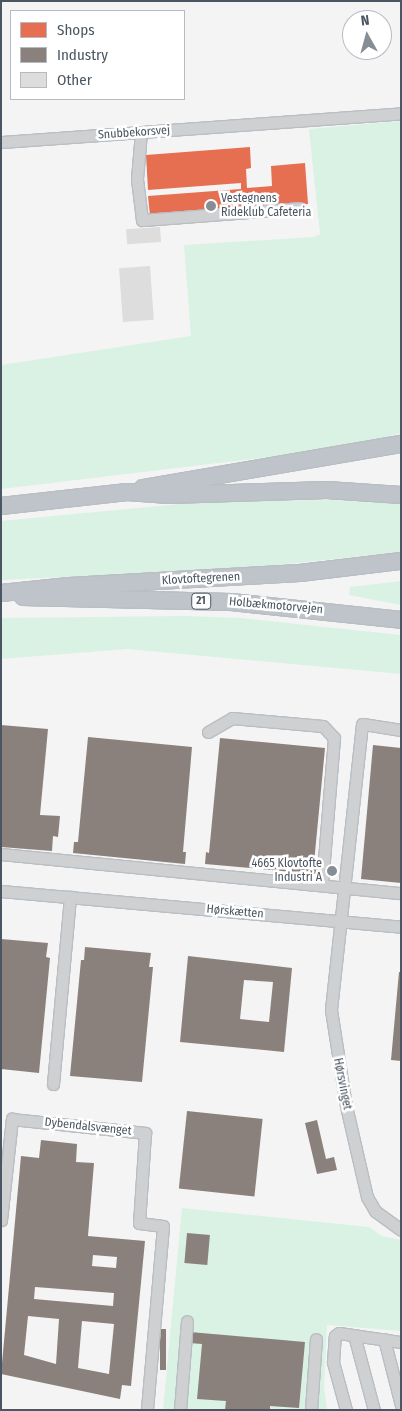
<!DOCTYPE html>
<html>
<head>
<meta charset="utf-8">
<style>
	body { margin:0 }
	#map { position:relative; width:402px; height:1411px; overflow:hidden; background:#f4f4f4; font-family:"Fira Sans Condensed",sans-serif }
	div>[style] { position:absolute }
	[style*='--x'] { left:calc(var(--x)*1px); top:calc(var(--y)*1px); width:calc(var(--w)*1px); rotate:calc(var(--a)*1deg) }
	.green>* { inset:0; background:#d9f2e3 }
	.shops>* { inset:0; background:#e76f51 }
	.industry>* { inset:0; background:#8a817c; transform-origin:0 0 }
	.building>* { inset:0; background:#ddddde; transform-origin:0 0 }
	.roads { filter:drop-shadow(1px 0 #b9bec3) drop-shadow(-1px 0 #b9bec3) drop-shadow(0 1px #b9bec3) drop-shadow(0 -1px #b9bec3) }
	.minor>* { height:11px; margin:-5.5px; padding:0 5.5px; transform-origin:5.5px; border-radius:5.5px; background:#ced0d2 }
	.highway>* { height:16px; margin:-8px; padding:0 8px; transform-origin:8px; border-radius:8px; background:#bec4c9 }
	.dots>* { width:14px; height:14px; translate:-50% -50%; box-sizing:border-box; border:2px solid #fff; border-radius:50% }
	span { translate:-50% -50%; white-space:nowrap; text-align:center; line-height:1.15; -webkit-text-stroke:5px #fff; paint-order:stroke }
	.shield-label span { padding:1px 4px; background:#fff; border:1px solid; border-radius:4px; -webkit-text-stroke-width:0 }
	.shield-label { font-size:11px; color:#4a5661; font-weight:700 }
	.street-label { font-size:12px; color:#4a5661 }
	.poi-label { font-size:12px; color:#4a5661 }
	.left { translate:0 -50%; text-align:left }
	.right { translate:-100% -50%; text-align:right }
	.frame { position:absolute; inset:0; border:2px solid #4a5661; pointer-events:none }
	.legend { position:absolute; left:10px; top:10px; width:175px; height:90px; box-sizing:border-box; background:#fff; border:1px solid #b7bbc0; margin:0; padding:6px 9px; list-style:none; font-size:15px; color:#4a5661 }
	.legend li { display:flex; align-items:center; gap:10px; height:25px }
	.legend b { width:25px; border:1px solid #b7bbc0 }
	.north { position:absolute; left:342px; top:10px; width:50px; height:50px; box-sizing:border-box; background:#fff; border:1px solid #b7bbc0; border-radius:50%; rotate:353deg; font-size:14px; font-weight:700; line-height:20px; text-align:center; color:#4a5661 }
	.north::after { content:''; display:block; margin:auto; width:18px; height:22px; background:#868d94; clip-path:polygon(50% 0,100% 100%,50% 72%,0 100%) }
</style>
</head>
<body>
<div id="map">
	<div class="green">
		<i style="clip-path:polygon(401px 121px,401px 433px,345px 448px,1px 489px,1px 365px,191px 336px,184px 245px,314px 237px,320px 234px,309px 129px)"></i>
		<i style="clip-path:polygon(333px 500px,401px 504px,401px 552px,249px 568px,1px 580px,1px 521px,211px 501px)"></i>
		<i style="clip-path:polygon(401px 581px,401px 605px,349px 595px,350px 587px)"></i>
		<i style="clip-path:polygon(185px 616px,240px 618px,401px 635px,401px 674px,127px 649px,1px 659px,1px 618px)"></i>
		<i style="clip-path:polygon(182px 1208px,369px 1227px,382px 1236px,401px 1240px,401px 1331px,327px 1325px,324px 1387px,327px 1410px,163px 1410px)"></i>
	</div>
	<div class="shops">
		<i style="clip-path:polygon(250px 147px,251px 168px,246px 169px,247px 188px,272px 186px,271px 166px,305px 163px,308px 204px,150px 216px,148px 196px,241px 189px,241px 183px,148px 190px,146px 155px)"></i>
	</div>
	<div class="industry">
		<i style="clip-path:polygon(1px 725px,48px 729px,40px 815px,60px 816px,58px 837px,53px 836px,52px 851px,1px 847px)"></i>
		<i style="clip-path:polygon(88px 737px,192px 747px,183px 852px,186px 852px,185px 864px,73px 853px,74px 842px,78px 842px)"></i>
		<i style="clip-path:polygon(220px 738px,325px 748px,314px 863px,317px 863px,316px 874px,205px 864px,206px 852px,209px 853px)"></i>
		<i style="clip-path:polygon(373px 745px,401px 748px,401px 883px,361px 879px)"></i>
		<i style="clip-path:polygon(1px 939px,48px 943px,46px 957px,50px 958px,39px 1073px,1px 1069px)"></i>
		<i style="clip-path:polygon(85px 947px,151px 953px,149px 967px,153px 967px,142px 1082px,70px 1076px,81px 960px,84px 960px)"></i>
		<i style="clip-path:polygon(evenodd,188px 956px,292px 968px,284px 1052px,180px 1042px,188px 956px,244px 980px,273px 982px,269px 1022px,240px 1019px,244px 980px)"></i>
		<i style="clip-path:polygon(399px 972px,401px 972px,401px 1061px,391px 1060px)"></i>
		<i style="left:187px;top:1111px;width:76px;height:78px;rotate:6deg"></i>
		<i style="clip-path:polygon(317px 1120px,326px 1159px,334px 1157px,337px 1170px,317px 1174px,305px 1123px)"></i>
		<i style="clip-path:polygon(evenodd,41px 1140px,77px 1144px,76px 1162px,94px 1163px,88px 1236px,145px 1241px,131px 1386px,122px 1385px,120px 1399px,1px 1374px,21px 1156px,39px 1158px,41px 1140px,93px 1255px,117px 1257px,116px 1268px,92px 1266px,93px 1255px,41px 1140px,35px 1287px,114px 1293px,113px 1306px,34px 1299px,35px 1287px,41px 1140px,28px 1316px,59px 1319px,56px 1364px,24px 1355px,28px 1316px,41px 1140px,82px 1321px,114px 1324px,109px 1374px,78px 1368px,82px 1321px)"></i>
		<i style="left:187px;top:1233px;width:23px;height:30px;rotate:5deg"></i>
		<i style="left:160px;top:1329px;width:6px;height:41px"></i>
		<i style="clip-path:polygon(190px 1332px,305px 1342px,299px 1408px,270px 1406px,270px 1410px,225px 1410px,226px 1401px,197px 1399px,202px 1344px,189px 1343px)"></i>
	</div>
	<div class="building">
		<i style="left:160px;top:227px;width:15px;height:34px;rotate:86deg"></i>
		<i style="left:150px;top:266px;width:54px;height:31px;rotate:86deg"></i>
	</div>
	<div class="roads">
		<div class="minor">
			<i style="--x:141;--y:132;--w:47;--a:94.9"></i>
			<i style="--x:137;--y:179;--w:41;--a:83"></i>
			<i style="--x:142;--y:220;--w:158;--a:-4.3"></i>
			<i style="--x:1;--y:142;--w:401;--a:-4.1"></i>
			<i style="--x:401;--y:730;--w:39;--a:-171"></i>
			<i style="--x:362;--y:724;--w:288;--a:96.2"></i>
			<i style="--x:331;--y:1010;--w:97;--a:81.1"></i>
			<i style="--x:346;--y:1106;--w:93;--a:77"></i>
			<i style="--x:367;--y:1197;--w:16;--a:60"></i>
			<i style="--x:375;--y:1211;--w:32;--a:36"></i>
			<i style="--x:208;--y:732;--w:28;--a:-30"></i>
			<i style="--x:232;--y:718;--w:91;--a:5"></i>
			<i style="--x:323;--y:726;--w:16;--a:47"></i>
			<i style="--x:334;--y:738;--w:147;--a:94.7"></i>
			<i style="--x:1;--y:854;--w:402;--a:5.6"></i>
			<i style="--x:1;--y:891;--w:402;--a:5.1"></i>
			<i style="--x:53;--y:1084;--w:188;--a:-84.8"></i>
			<i style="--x:1;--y:1220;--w:102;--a:-83.8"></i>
			<i style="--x:12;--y:1119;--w:134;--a:6"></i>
			<i style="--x:145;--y:1133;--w:90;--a:93.8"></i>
			<i style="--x:139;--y:1223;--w:24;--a:7"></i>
			<i style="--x:163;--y:1226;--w:185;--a:95"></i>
			<i style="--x:354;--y:1335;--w:78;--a:75.1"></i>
			<i style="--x:384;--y:1339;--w:68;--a:75.6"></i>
			<i style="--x:180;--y:1410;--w:89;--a:-85.5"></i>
			<i style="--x:311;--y:1410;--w:71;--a:-86"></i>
			<i style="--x:346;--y:1410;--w:50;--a:-105.2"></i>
			<i style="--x:333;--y:1362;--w:26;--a:-86"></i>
			<i style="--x:335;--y:1336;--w:5;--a:-37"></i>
			<i style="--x:339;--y:1333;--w:63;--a:8.3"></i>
		</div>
		<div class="highway">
			<i style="--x:143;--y:488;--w:262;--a:-9.7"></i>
			<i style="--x:1;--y:506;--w:127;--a:-6.3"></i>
			<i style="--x:127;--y:492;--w:42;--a:4.1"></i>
			<i style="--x:169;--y:495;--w:158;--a:-1.8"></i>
			<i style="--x:327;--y:490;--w:74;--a:3.9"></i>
			<i style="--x:1;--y:593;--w:68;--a:-5.9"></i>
			<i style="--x:69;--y:586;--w:231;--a:-3.2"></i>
			<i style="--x:300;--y:573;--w:102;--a:-6.8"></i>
			<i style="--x:23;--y:597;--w:208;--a:1.4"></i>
			<i style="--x:231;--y:602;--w:171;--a:6"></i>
		</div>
	</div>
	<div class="dots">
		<i style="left:211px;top:206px;background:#868d94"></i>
		<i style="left:332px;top:871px;background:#868d94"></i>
	</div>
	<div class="shield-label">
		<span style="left:201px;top:601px">21</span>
	</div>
	<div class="street-label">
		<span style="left:134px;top:133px;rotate:-4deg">Snubbekorsvej</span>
		<span style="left:201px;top:579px;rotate:-3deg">Klovtoftegrenen</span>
		<span style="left:276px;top:606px;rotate:5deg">Holbækmotorvejen</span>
		<span style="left:235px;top:912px;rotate:5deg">Hørskætten</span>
		<span style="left:342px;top:1084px;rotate:79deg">Hørsvinget</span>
		<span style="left:88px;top:1127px;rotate:6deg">Dybendalsvænget</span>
	</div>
	<div class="poi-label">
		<span class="left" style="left:221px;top:206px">Vestegnens<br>Rideklub Cafeteria</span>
		<span class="right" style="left:322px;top:871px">4665 Klovtofte<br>Industri A</span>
	</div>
	<div class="frame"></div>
	<ul class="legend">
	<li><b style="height:14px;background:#e76f51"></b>Shops</li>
	<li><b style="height:14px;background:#8a817c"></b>Industry</li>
	<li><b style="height:14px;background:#ddddde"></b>Other</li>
	</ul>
	<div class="north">N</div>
</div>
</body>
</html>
